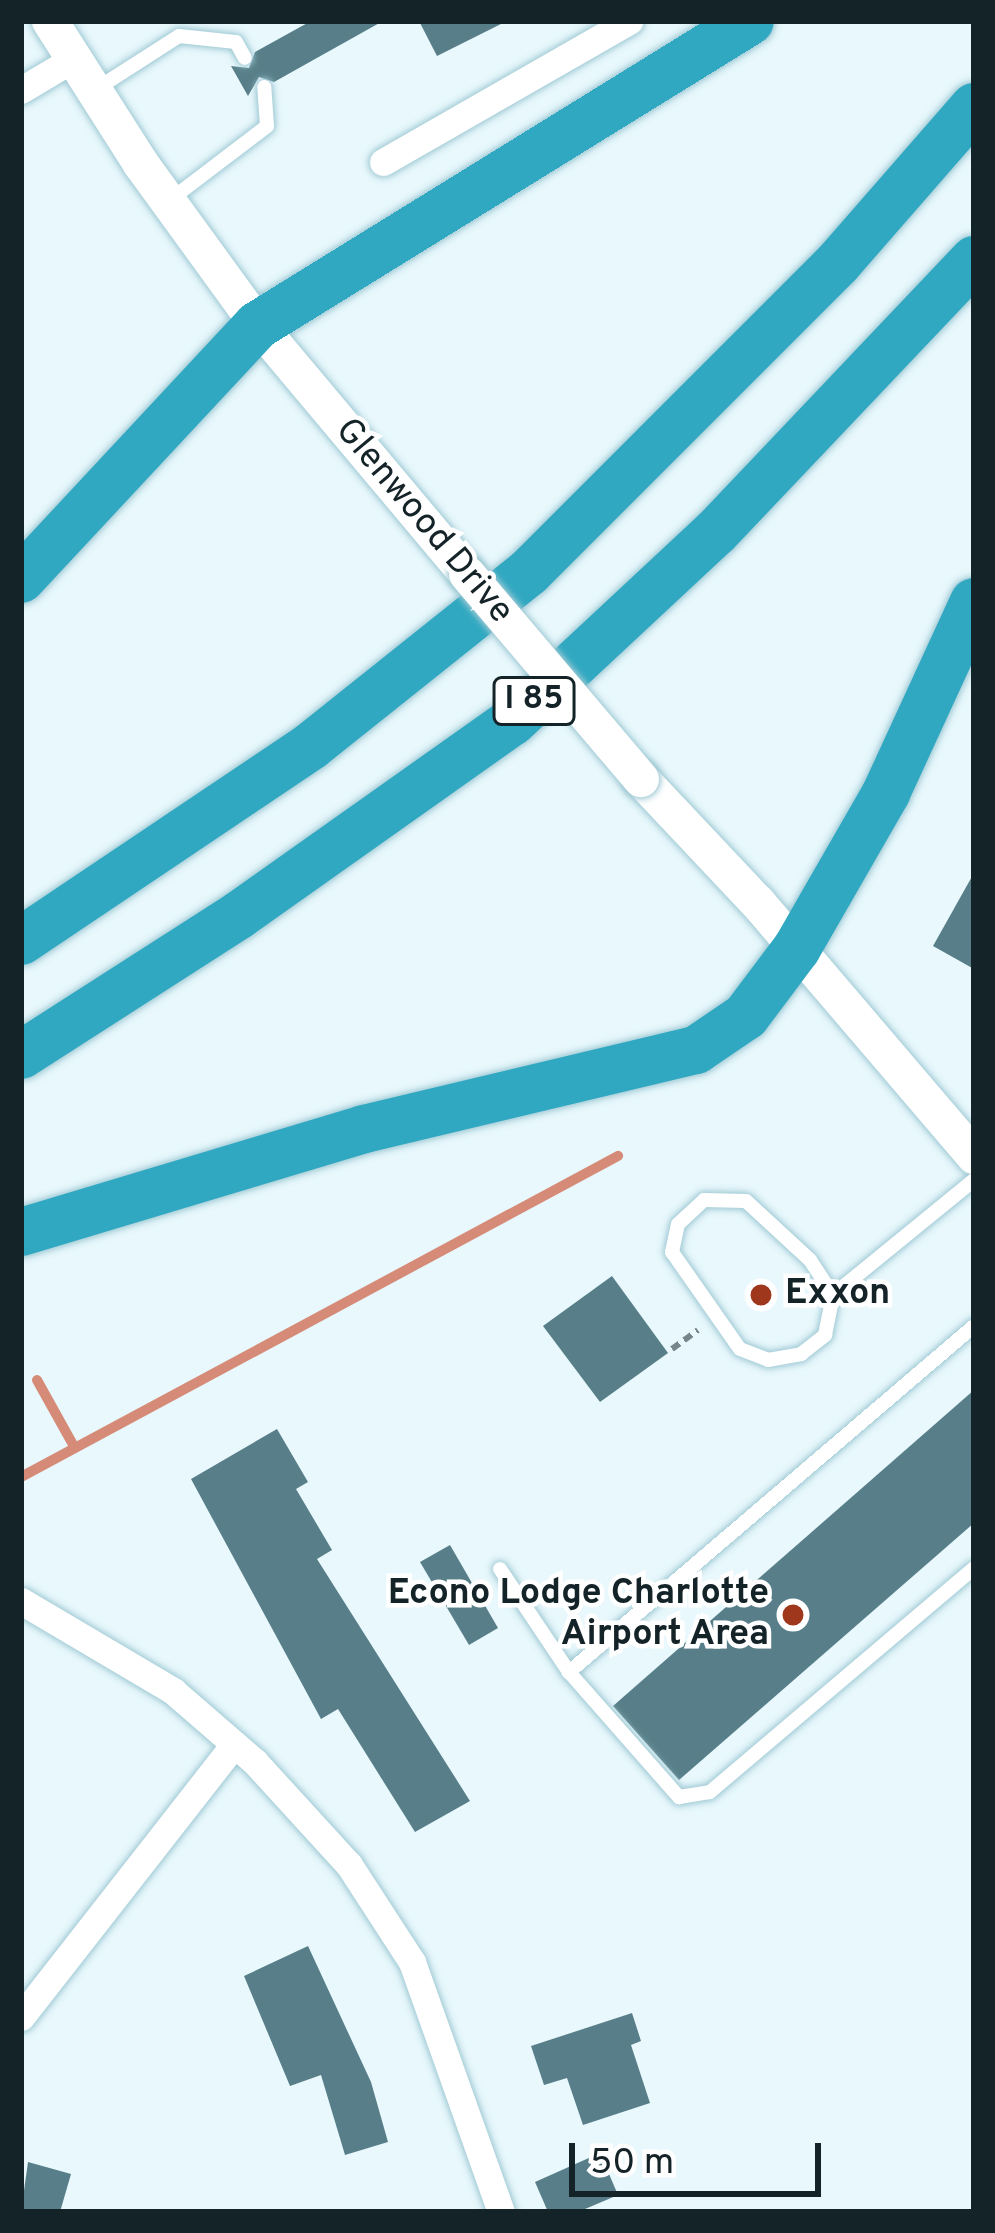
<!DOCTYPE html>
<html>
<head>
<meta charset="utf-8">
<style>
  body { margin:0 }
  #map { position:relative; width:995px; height:2233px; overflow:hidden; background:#e8f8fc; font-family:Overpass,sans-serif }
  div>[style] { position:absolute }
  .stream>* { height:10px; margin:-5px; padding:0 5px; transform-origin:5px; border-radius:5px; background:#d68b78 }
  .building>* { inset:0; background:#587f89 }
  .path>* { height:6px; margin-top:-3px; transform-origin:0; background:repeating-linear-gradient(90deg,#77868b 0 9px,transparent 0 15px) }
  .roads { filter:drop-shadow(0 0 3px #a1cad5) drop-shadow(0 0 3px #a1cad5) }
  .lane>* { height:14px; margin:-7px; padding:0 7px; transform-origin:7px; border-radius:7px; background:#fff }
  .street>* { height:27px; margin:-13.5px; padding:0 13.5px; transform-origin:13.5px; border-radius:13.5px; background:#fff }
  .secondary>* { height:36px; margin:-18px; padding:0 18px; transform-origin:18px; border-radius:18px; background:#fff }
  .highway>* { height:48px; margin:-24px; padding:0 24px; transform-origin:24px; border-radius:24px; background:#30a8c1 }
  .bridges { filter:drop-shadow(0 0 3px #a1cad5) drop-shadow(0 0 3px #a1cad5) }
  .secondary-bridge>* { height:36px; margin:-18px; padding:0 18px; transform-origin:18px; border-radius:18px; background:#fff }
  .dots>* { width:33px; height:33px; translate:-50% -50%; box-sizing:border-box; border:6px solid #fff; border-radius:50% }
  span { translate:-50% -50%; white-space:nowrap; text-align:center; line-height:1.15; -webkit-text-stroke:9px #fff; paint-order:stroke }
  .shield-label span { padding:3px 9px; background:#fff; border:3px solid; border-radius:9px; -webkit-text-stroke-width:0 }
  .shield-label { font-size:33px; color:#142328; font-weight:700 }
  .street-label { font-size:36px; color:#142328 }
  .poi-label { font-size:36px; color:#142328; font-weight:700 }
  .left { translate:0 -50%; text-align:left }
  .right { translate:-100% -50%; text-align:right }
  .frame { position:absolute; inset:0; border:24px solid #142328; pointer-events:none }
  .scale { position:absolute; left:569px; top:2143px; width:252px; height:54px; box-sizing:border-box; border:6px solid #142328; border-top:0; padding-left:15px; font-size:36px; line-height:42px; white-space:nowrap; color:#142328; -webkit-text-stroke:9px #fff; paint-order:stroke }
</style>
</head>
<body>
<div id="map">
  <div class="stream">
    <div style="left:37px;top:1380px;width:72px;rotate:60.9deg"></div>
    <div style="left:21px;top:1477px;width:678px;rotate:-28.27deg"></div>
  </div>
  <div class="building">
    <div style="clip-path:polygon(311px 21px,383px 21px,274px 82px,259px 77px,248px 96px,231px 66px,249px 68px,255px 52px)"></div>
    <div style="clip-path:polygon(419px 21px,507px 21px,437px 56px)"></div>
    <div style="clip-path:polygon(974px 873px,974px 969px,933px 946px)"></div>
    <div style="clip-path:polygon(612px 1276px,668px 1353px,600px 1402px,543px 1326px)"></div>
    <div style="clip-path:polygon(974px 1390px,974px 1523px,679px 1780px,613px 1706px)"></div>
    <div style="clip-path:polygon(277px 1429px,308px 1482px,296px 1489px,332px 1550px,317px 1559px,470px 1801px,415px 1832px,338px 1709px,321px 1719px,191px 1479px)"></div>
    <div style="clip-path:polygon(450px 1545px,498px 1628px,469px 1645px,420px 1562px)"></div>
    <div style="clip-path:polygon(308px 1946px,371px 2082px,388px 2142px,345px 2155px,321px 2075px,290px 2086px,244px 1976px)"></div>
    <div style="clip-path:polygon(632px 2013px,641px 2041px,631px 2045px,650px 2103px,583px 2125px,567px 2078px,544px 2085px,531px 2046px)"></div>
    <div style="clip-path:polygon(600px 2153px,618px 2195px,578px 2212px,548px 2212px,535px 2182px)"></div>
    <div style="clip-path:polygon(28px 2162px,71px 2174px,60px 2212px,21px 2212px)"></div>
  </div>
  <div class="path">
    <div style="left:672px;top:1349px;width:32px;rotate:-36deg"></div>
  </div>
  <div class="roads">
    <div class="lane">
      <div style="left:98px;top:88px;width:96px;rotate:-32.7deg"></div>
      <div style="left:179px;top:36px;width:57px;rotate:6deg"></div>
      <div style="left:236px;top:42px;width:18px;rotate:61deg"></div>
      <div style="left:170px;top:200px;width:122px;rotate:-37.3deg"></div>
      <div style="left:267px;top:126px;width:39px;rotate:-94deg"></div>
      <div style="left:833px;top:1295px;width:42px;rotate:-123.3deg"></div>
      <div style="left:810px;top:1260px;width:87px;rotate:-137.3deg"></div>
      <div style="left:746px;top:1201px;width:42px;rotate:-178.6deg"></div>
      <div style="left:704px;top:1200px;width:35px;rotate:137deg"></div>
      <div style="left:678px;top:1224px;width:29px;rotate:102deg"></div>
      <div style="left:672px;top:1252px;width:118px;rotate:55deg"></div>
      <div style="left:740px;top:1349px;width:30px;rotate:21deg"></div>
      <div style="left:768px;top:1360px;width:34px;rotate:-10deg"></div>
      <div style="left:801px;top:1354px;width:31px;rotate:-38deg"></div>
      <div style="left:825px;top:1335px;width:41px;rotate:-78.7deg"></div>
      <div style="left:833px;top:1295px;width:182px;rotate:-39.2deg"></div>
      <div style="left:974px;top:1326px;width:533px;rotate:139.49deg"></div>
      <div style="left:569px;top:1672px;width:167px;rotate:48.7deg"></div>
      <div style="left:679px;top:1797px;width:31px;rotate:-9deg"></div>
      <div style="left:710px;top:1792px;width:346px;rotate:-40.3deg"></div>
      <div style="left:500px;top:1569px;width:124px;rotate:56.2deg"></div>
    </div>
    <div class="street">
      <div style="left:21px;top:90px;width:61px;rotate:-30.8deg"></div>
      <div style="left:383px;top:162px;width:284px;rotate:-29.8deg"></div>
      <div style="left:21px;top:1601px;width:177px;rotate:30.6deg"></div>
      <div style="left:173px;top:1691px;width:108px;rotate:40.9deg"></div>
      <div style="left:255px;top:1762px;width:139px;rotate:47.6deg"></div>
      <div style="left:349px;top:1865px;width:116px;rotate:57deg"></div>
      <div style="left:412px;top:1962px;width:265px;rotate:70.4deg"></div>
      <div style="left:21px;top:2017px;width:346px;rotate:-52deg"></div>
    </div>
    <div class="secondary">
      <div style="left:50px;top:21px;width:169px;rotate:57.5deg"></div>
      <div style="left:141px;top:164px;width:199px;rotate:54deg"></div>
      <div style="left:258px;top:325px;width:325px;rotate:50deg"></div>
      <div style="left:641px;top:779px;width:170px;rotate:46.7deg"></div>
      <div style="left:758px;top:903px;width:333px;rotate:49.5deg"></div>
    </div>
    <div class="highway">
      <div style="left:21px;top:579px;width:347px;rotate:-47deg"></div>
      <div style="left:258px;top:325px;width:578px;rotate:-31.71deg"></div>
      <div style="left:21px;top:941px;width:349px;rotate:-33.9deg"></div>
      <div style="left:311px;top:746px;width:279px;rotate:-38.6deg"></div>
      <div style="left:529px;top:572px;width:437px;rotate:-45deg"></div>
      <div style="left:838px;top:263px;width:207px;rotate:-48.9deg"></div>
      <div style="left:21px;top:1055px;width:259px;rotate:-32.7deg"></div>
      <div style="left:239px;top:915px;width:334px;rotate:-35.3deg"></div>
      <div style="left:512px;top:722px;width:279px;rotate:-43deg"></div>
      <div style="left:716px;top:532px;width:375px;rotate:-46.5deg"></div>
      <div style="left:21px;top:1232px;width:358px;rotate:-16.7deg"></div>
      <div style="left:364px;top:1129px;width:341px;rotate:-13.4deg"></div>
      <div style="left:696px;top:1050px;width:60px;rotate:-34.2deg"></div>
      <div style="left:746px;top:1016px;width:85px;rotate:-53.1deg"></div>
      <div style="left:797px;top:948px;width:179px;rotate:-60.1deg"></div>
      <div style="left:886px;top:793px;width:210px;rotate:-65.3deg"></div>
    </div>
  </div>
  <div class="bridges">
    <div class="secondary-bridge">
      <div style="left:467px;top:574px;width:269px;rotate:49.7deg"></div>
    </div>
  </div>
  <div class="dots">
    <div style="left:761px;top:1295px;background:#9f371d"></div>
    <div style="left:793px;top:1615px;background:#9f371d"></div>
  </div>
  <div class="shield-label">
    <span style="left:534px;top:701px">I 85</span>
  </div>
  <div class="street-label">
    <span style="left:423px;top:522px;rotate:50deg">Glenwood Drive</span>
  </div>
  <div class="poi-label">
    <span class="left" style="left:785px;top:1295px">Exxon</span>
    <span class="right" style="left:769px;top:1615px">Econo Lodge Charlotte<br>Airport Area</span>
  </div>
  <div class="frame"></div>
  <div class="scale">50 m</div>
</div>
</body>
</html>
